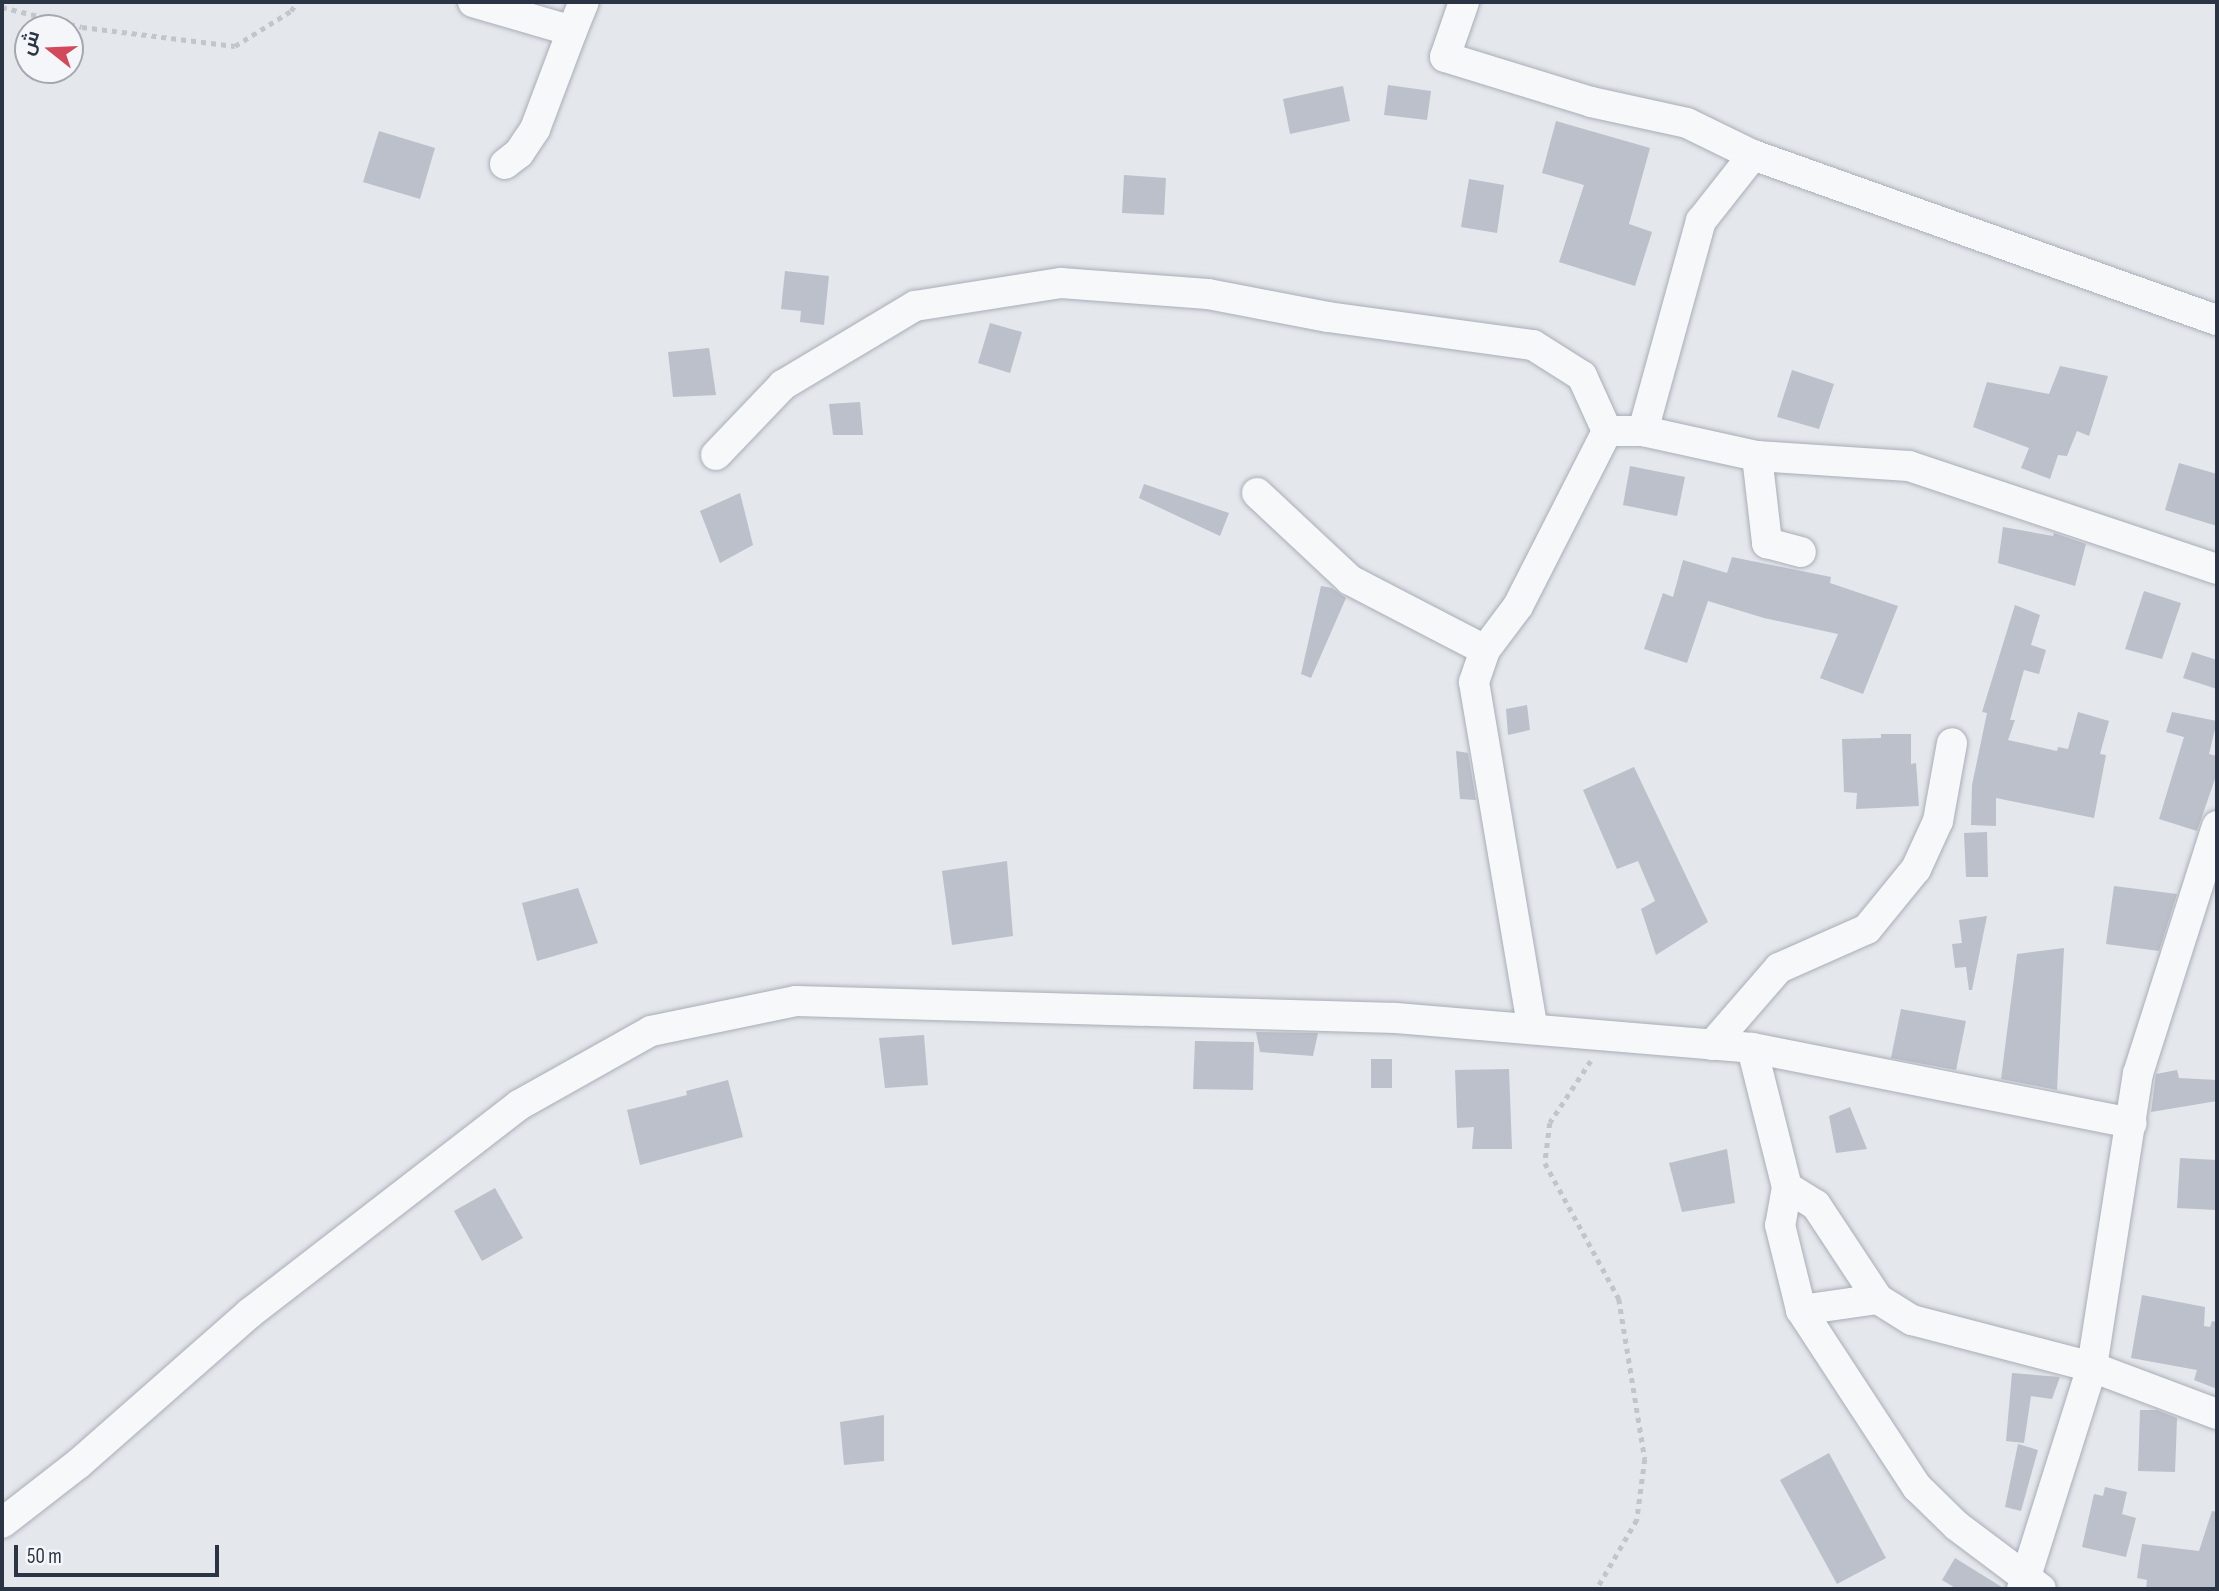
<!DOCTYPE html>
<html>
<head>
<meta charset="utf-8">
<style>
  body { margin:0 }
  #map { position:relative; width:2219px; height:1591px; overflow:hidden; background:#e4e7ec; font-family:"Sofia Sans Condensed",Cairo,sans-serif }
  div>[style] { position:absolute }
  .building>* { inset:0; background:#bbc0ca }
  .path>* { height:4.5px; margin-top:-2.25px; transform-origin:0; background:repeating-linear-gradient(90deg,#c2c5cb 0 5px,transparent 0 10px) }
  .roads { filter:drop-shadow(0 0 2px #a9aeb7) drop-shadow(0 0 2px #a9aeb7) }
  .minor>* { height:30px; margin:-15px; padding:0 15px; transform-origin:15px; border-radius:15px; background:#f7f8fa }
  span { translate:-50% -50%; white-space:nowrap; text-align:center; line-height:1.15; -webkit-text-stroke:5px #f4f6f9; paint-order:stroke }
  .frame { position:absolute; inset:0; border:4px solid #2b3445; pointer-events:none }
  .north { position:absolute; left:14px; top:14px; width:70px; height:70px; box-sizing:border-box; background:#f4f6f9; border:2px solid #a4a8b1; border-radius:50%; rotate:288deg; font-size:19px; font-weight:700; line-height:28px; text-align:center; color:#2b3445 }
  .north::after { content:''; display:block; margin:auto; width:24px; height:32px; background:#d1495b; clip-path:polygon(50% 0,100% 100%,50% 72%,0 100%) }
  .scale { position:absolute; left:14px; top:1545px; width:205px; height:32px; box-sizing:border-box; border:4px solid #2b3445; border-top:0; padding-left:9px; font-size:21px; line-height:24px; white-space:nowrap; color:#2b3445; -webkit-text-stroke:5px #f4f6f9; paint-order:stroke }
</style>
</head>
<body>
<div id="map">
  <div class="building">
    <div style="clip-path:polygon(1388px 85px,1431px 91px,1427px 120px,1384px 115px)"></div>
    <div style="clip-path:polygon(1343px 86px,1350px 121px,1290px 134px,1283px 99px)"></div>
    <div style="clip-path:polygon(1556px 121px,1650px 148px,1629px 224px,1652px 232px,1635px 286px,1559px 262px,1584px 185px,1542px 173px)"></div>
    <div style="clip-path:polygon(379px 131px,435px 148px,420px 199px,363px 182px)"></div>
    <div style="clip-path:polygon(1124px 175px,1166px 178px,1164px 215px,1122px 213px)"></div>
    <div style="clip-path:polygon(1469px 179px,1504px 185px,1497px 233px,1461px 227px)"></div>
    <div style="clip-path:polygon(785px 271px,829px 276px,824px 325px,800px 322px,801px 311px,781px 309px)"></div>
    <div style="clip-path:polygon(990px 323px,1022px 332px,1010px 373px,978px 363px)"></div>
    <div style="clip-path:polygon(709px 348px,716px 395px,673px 397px,668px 352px)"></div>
    <div style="clip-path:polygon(2060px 366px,2108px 376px,2089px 436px,2077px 431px,2067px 456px,2058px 455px,2050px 479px,2021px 468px,2029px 448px,1973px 427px,1987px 382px,2049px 394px)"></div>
    <div style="clip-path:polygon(1792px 370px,1834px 384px,1819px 429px,1777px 417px)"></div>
    <div style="clip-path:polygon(860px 402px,863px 435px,833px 435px,829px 404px)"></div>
    <div style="clip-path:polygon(2179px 463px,2217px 474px,2217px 526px,2165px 510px)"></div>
    <div style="clip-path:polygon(1630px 466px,1685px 477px,1677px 516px,1623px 505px)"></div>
    <div style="clip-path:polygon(1144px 484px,1229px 513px,1220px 536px,1139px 498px)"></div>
    <div style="clip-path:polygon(740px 493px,753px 545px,720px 563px,700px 511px)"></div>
    <div style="clip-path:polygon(2003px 527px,2053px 536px,2054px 533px,2086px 544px,2075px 586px,1998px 563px)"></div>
    <div style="clip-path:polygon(1732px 557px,1831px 577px,1830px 583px,1898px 606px,1863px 694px,1820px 678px,1838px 634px,1764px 618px,1708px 601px,1687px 663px,1644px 649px,1663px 593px,1673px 597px,1683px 560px,1727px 573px)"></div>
    <div style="clip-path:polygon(1321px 586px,1332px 588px,1346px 598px,1311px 678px,1301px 674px)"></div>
    <div style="clip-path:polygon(2144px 591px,2181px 603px,2162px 659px,2125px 649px)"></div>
    <div style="clip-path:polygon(2015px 605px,2040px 615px,2031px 645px,2046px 650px,2039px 674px,2024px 670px,2010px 720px,2015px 720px,2008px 740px,2057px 751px,2058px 747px,2068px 749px,2078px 712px,2109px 721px,2100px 754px,2106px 755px,2094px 818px,1996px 798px,1996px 826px,1971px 825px,1972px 785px,1987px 713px,1982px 712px)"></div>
    <div style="clip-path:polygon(2192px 652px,2217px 660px,2217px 689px,2183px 678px)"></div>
    <div style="clip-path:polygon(1527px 705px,1530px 730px,1508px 735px,1506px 709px)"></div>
    <div style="clip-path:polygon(2172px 712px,2217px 721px,2209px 754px,2217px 756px,2217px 773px,2197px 831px,2159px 819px,2184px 737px,2166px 732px)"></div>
    <div style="clip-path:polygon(1881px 734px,1911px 734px,1911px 764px,1916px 763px,1919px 806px,1856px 809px,1857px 793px,1844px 792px,1842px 739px,1881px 738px)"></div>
    <div style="clip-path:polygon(1456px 751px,1468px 753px,1476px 800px,1460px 799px)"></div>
    <div style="clip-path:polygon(1634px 767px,1708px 922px,1656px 955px,1641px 909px,1655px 901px,1638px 861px,1617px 869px,1583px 790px)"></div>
    <div style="clip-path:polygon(1987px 832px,1988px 877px,1966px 877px,1964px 833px)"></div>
    <div style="clip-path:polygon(1007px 861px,1013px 936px,952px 945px,942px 871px)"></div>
    <div style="clip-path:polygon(2114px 886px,2177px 894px,2159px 951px,2106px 944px)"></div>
    <div style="clip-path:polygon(578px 888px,598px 943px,537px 961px,522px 903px)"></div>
    <div style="clip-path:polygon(1987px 916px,1972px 990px,1969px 990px,1966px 967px,1955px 968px,1952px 944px,1962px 943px,1959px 920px)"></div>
    <div style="clip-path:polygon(2064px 948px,2057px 1090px,2001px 1079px,2017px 954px)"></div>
    <div style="clip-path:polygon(1901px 1009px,1966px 1021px,1956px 1070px,1891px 1058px)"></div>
    <div style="clip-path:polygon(1256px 1032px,1318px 1033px,1313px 1056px,1260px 1052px)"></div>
    <div style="clip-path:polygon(924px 1035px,928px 1085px,885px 1088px,879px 1038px)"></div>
    <div style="clip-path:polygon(1195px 1041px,1254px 1042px,1253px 1090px,1193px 1089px)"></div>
    <div style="clip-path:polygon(1371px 1059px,1392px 1059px,1392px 1088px,1371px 1088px)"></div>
    <div style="clip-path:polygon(1509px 1069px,1512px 1149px,1472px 1149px,1474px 1127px,1457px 1128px,1455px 1070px)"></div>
    <div style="clip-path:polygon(2177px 1070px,2179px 1078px,2217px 1080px,2217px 1101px,2151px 1112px,2156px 1074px)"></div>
    <div style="clip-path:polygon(728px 1080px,743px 1137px,640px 1165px,627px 1110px,687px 1095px,686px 1091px)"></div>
    <div style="clip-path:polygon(1850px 1107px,1867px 1149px,1836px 1153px,1829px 1116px)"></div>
    <div style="clip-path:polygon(1727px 1149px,1735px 1203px,1682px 1212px,1669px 1163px)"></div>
    <div style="clip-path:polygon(2180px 1158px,2217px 1160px,2216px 1210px,2177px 1208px)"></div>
    <div style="clip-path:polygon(495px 1188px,523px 1238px,482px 1261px,454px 1211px)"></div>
    <div style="clip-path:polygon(2142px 1295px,2205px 1307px,2204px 1326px,2210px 1327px,2212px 1321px,2217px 1322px,2217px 1389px,2194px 1380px,2197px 1370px,2131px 1358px)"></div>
    <div style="clip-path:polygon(2012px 1373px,2060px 1377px,2052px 1399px,2031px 1396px,2024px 1443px,2006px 1441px)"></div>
    <div style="clip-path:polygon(2140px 1410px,2157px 1410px,2177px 1418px,2175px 1472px,2138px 1471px)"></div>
    <div style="clip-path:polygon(884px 1415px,884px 1461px,844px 1465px,840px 1422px)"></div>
    <div style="clip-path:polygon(2018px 1444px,2038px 1450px,2021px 1511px,2005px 1507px)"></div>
    <div style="clip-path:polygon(1829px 1453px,1886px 1558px,1837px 1584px,1780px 1480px)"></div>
    <div style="clip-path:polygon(2105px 1487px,2127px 1492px,2122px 1514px,2136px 1518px,2126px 1557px,2082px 1547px,2094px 1494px,2103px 1496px)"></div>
    <div style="clip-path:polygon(2212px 1511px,2217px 1512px,2217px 1589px,2146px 1589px,2147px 1580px,2137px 1578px,2142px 1544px,2199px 1551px)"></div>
    <div style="clip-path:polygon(1955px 1558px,2005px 1589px,1957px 1589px,1942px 1580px)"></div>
  </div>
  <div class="path">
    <div style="left:2px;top:7px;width:82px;rotate:14deg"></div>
    <div style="left:82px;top:27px;width:154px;rotate:7.1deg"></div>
    <div style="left:235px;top:46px;width:66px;rotate:-32deg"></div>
    <div style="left:291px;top:11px;width:11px;rotate:-56deg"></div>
    <div style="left:1591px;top:1061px;width:74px;rotate:123.5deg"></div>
    <div style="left:1550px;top:1123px;width:40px;rotate:97.1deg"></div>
    <div style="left:1545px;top:1163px;width:155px;rotate:61.4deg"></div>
    <div style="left:1619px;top:1299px;width:162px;rotate:80.8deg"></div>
    <div style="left:1645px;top:1459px;width:62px;rotate:97.5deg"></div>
    <div style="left:1637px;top:1520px;width:80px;rotate:120.1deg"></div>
  </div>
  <div class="roads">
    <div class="minor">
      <div style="left:473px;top:2px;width:103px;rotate:16.3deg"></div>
      <div style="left:572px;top:31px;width:31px;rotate:-68deg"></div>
      <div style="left:1464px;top:2px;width:58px;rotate:109.1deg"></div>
      <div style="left:1445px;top:57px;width:153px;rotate:17.1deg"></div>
      <div style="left:1591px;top:102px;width:98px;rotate:12.3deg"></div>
      <div style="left:1687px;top:123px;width:73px;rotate:25.9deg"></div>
      <div style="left:1753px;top:155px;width:492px;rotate:19.6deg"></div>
      <div style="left:505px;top:164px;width:18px;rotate:-38deg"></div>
      <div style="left:519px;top:153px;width:29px;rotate:-56deg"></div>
      <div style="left:535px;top:129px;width:105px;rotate:-69.3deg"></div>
      <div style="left:1643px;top:431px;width:218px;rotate:-74.6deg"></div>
      <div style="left:1701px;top:221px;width:84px;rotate:-51.8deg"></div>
      <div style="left:716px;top:455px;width:97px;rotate:-46.3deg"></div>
      <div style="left:783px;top:385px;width:154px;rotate:-30.9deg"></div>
      <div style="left:915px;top:306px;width:148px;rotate:-9deg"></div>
      <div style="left:1061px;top:283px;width:147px;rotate:4.3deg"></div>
      <div style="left:1208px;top:294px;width:122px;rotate:10.9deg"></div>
      <div style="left:1328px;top:317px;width:207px;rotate:7.8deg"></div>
      <div style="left:1533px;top:345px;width:58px;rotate:32.3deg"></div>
      <div style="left:1582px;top:376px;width:60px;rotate:65.6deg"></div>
      <div style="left:1607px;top:431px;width:36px"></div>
      <div style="left:1643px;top:431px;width:117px;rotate:12.4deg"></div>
      <div style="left:1757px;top:456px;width:152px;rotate:3.8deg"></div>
      <div style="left:1909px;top:466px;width:325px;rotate:18.5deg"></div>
      <div style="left:1757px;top:456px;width:88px;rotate:83.4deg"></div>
      <div style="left:1767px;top:543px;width:35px;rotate:15deg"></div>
      <div style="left:1257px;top:493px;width:127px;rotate:43.1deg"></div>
      <div style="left:1350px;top:580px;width:152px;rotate:27.4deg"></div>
      <div style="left:1485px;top:650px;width:55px;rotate:-53.1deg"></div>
      <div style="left:1518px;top:606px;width:196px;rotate:-63deg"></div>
      <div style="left:1485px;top:650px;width:34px;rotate:109deg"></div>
      <div style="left:1474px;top:682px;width:352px;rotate:80.4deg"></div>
      <div style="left:2217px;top:826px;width:259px;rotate:107.7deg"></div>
      <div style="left:2138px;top:1073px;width:298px;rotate:98.9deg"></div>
      <div style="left:2092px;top:1367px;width:134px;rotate:20.6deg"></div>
      <div style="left:1712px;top:1045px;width:102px;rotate:-49deg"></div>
      <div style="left:1779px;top:968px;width:96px;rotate:-23.9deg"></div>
      <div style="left:1867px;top:929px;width:77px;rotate:-50.8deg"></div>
      <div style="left:1916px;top:869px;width:53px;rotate:-65.4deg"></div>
      <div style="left:1938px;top:821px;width:79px;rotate:-79.8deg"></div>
      <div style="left:1752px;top:1048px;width:143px;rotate:75.9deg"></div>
      <div style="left:1787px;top:1187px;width:39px;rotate:100deg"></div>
      <div style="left:1780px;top:1225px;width:88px;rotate:76.1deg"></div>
      <div style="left:1801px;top:1310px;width:212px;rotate:56.8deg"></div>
      <div style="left:1917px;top:1487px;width:56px;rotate:44.3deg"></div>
      <div style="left:1957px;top:1526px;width:105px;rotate:36.9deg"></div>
      <div style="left:1787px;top:1187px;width:34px;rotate:32deg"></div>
      <div style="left:1816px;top:1205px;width:113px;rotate:56.6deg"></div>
      <div style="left:1878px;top:1299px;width:78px;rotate:171.9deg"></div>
      <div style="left:1878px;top:1299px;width:40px;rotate:32deg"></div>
      <div style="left:1912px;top:1320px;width:186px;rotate:14.6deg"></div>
      <div style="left:2092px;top:1367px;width:233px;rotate:107.5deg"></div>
      <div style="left:2px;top:1523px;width:96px;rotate:-37.8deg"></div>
      <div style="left:78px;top:1464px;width:229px;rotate:-41.3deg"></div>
      <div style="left:250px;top:1313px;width:340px;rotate:-37.7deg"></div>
      <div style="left:519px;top:1105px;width:151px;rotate:-29.3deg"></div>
      <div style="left:651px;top:1031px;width:148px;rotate:-11.7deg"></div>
      <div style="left:796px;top:1001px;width:600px;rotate:1.62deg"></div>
      <div style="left:1396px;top:1018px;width:357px;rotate:4.8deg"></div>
      <div style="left:1752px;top:1048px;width:387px;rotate:11.2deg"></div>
    </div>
  </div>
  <div class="frame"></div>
  <div class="north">ش</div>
  <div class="scale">50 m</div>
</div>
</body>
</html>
